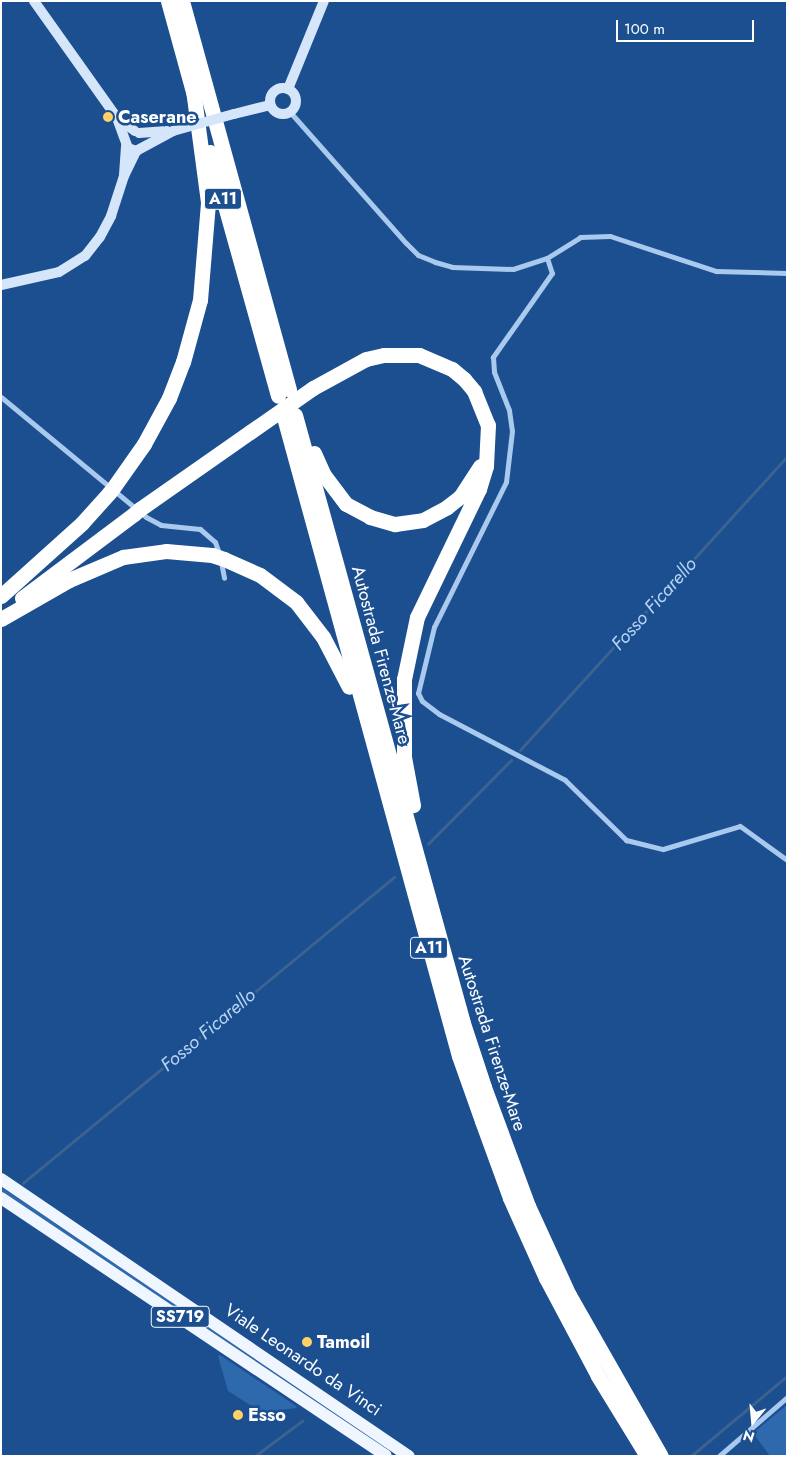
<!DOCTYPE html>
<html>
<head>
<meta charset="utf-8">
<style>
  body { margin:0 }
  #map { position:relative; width:788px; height:1457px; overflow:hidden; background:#1b4f8f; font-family:Jost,sans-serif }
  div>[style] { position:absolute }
  .green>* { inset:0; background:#2e69ad }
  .stream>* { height:2.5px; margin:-1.25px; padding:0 1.25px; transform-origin:1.25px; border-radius:1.25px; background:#3c6290 }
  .street>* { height:5px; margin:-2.5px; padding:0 2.5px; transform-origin:2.5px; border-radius:2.5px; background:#a9c9ee }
  .secondary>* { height:10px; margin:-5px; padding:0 5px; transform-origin:5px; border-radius:5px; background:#d6e6fa }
  .secondary>.ring { margin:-5px; padding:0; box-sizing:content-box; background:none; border:10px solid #d6e6fa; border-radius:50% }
  .primary>* { height:12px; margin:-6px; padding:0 6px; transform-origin:6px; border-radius:6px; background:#f0f6ff }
  .highway>* { height:15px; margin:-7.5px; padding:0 7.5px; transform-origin:7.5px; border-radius:7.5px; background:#fff }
  .secondary-bridge>* { height:10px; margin:-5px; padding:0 5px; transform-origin:5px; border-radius:5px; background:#d6e6fa }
  .highway-bridge>* { height:15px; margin:-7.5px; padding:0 7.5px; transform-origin:7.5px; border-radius:7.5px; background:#fff }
  .dots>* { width:14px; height:14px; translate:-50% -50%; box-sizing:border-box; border:2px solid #1b4f8f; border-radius:50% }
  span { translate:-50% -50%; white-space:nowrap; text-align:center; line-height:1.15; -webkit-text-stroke:5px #1b4f8f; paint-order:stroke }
  .shield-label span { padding:1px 4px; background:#1b4f8f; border:1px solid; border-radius:4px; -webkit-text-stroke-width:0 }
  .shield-label { font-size:16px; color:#fff; font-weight:700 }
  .poi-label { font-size:18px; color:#fff; font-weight:700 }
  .left { translate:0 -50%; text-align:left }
  .street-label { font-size:18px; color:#fff }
  .water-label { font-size:19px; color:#b5d3f5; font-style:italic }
  .frame { position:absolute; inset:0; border:2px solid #fff; pointer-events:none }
  .north { position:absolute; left:728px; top:1397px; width:50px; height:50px; -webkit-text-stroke:4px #1b4f8f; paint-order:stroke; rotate:197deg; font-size:14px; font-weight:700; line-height:20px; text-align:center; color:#fff }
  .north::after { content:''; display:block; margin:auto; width:18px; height:22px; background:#fff; clip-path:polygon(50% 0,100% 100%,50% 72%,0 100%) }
  .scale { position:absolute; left:616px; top:20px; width:138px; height:22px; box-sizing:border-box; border:2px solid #fff; border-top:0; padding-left:6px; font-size:15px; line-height:18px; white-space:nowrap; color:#fff; -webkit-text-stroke:4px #1b4f8f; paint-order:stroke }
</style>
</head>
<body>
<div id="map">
  <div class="green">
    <div style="clip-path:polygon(1px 1187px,354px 1423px,353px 1426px,1px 1191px)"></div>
    <div style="clip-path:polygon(220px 1355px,296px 1406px,297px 1408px,261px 1412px,228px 1391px,218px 1356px)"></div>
    <div style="clip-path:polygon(787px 1405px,787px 1456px,770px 1456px,753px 1433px)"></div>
  </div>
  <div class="stream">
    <div style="left:520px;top:750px;width:396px;rotate:-47.7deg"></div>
    <div style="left:428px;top:844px;width:118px;rotate:-45.3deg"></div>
    <div style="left:23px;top:1183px;width:481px;rotate:-39.5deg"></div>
    <div style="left:255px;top:1456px;width:59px;rotate:-36.7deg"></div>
    <div style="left:691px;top:1456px;width:125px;rotate:-39.8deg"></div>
  </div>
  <div class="street">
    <div style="left:290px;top:112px;width:175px;rotate:48.5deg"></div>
    <div style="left:406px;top:243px;width:17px;rotate:45deg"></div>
    <div style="left:418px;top:255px;width:18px;rotate:22deg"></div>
    <div style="left:435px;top:262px;width:18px;rotate:16deg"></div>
    <div style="left:452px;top:267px;width:61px;rotate:1.9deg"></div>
    <div style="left:513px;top:269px;width:36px;rotate:-18deg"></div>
    <div style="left:547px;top:258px;width:39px;rotate:-32deg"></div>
    <div style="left:580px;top:237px;width:30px;rotate:-2deg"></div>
    <div style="left:610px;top:236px;width:112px;rotate:18.3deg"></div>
    <div style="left:716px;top:271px;width:71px;rotate:1.6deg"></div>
    <div style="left:547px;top:258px;width:16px;rotate:72deg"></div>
    <div style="left:552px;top:273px;width:103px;rotate:125.1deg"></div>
    <div style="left:493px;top:357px;width:15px;rotate:86deg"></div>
    <div style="left:494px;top:372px;width:41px;rotate:68.5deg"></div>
    <div style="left:509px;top:410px;width:21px;rotate:82deg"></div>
    <div style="left:512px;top:431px;width:51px;rotate:96.7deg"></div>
    <div style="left:506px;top:482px;width:162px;rotate:116.4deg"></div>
    <div style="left:434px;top:627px;width:68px;rotate:103.6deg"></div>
    <div style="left:418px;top:693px;width:9px;rotate:63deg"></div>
    <div style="left:422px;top:701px;width:21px;rotate:37deg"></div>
    <div style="left:439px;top:714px;width:142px;rotate:27.6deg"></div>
    <div style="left:565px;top:780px;width:86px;rotate:44.5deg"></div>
    <div style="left:626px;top:840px;width:38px;rotate:14deg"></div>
    <div style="left:663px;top:849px;width:80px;rotate:-16.6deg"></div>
    <div style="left:740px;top:826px;width:58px;rotate:35.9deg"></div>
    <div style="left:1px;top:397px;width:188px;rotate:39.6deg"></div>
    <div style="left:146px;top:517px;width:17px;rotate:28deg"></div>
    <div style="left:161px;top:525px;width:39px;rotate:6deg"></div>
    <div style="left:200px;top:529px;width:20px;rotate:41deg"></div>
    <div style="left:215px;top:542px;width:12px;rotate:70deg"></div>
    <div style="left:221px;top:562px;width:16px;rotate:79deg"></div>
    <div style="left:719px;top:1456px;width:90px;rotate:-40.9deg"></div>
  </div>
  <div class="secondary">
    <div style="left:34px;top:1px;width:143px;rotate:54.6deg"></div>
    <div style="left:117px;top:118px;width:32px;rotate:70deg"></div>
    <div style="left:128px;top:148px;width:9px;rotate:21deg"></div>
    <div style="left:136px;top:151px;width:42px;rotate:-28.4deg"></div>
    <div class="ring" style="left:270px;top:88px;width:16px;height:16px"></div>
    <div style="left:288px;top:89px;width:95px;rotate:-67.8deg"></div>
    <div style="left:234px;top:114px;width:37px;rotate:-14deg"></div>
    <div style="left:117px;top:118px;width:22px;rotate:36deg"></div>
    <div style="left:139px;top:133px;width:28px;rotate:-4deg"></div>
    <div style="left:124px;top:175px;width:29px;rotate:-86deg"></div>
    <div style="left:1px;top:285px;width:59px;rotate:-12.6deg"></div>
    <div style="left:59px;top:272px;width:31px;rotate:-32deg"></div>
    <div style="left:85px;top:256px;width:24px;rotate:-52deg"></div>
    <div style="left:100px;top:237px;width:24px;rotate:-62deg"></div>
    <div style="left:111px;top:216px;width:42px;rotate:-72deg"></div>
    <div style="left:124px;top:176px;width:28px;rotate:-64deg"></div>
  </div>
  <div class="primary">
    <div style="left:1px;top:1179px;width:493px;rotate:34.2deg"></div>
    <div style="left:1px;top:1198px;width:463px;rotate:33.8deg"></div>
  </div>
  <div class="highway">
    <div style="left:168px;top:1px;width:102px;rotate:74.6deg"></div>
    <div style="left:182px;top:1px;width:403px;rotate:74.6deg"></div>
    <div style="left:210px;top:152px;width:253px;rotate:74.4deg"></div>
    <div style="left:313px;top:388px;width:60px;rotate:-28.7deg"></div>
    <div style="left:366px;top:359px;width:18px;rotate:-13deg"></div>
    <div style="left:384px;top:355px;width:35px"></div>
    <div style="left:419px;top:355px;width:36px;rotate:23deg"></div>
    <div style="left:452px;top:369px;width:16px;rotate:40deg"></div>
    <div style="left:464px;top:379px;width:16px;rotate:50deg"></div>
    <div style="left:474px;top:391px;width:37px;rotate:68deg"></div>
    <div style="left:488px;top:425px;width:41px;rotate:92.8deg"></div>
    <div style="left:486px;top:466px;width:24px;rotate:107deg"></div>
    <div style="left:479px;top:489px;width:142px;rotate:115.8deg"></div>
    <div style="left:417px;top:617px;width:63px;rotate:101.8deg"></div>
    <div style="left:404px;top:679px;width:78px;rotate:90deg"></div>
    <div style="left:404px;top:757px;width:49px;rotate:79.4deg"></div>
    <div style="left:295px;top:415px;width:631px;rotate:74.55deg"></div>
    <div style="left:463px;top:1023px;width:67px;rotate:71.8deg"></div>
    <div style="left:484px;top:1087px;width:127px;rotate:69.7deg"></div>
    <div style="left:528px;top:1206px;width:98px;rotate:65.3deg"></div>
    <div style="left:569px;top:1295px;width:185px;rotate:60.3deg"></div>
    <div style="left:285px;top:421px;width:658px;rotate:74.68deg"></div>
    <div style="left:459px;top:1056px;width:69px;rotate:70.5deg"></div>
    <div style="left:482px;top:1121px;width:82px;rotate:70deg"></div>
    <div style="left:510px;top:1198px;width:88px;rotate:65.8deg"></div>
    <div style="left:546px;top:1278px;width:111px;rotate:62deg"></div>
    <div style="left:598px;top:1376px;width:94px;rotate:58.5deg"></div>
    <div style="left:314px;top:453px;width:24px;rotate:66deg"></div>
    <div style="left:324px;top:475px;width:36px;rotate:53deg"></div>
    <div style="left:346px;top:504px;width:27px;rotate:28deg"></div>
    <div style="left:370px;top:517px;width:26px;rotate:16deg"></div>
    <div style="left:395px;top:524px;width:28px;rotate:-8deg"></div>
    <div style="left:423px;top:520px;width:27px;rotate:-28deg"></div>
    <div style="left:447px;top:507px;width:16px;rotate:-38deg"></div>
    <div style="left:460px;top:497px;width:37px;rotate:-57deg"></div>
    <div style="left:113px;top:488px;width:54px;rotate:-54.8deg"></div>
    <div style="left:144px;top:444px;width:52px;rotate:-61.5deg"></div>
    <div style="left:169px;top:398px;width:39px;rotate:-69deg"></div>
    <div style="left:183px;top:362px;width:64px;rotate:-74.7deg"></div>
    <div style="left:200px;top:300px;width:98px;rotate:-85.3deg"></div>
    <div style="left:208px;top:202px;width:113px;rotate:-97.6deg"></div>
    <div style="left:140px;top:509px;width:134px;rotate:-35deg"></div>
    <div style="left:224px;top:559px;width:39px;rotate:24deg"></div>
    <div style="left:260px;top:575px;width:45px;rotate:36.9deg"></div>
    <div style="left:296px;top:602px;width:44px;rotate:52.4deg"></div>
    <div style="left:323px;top:637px;width:56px;rotate:62.5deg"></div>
    <div style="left:1px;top:596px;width:109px;rotate:-42deg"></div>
    <div style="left:82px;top:523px;width:40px;rotate:-48deg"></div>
    <div style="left:22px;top:598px;width:140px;rotate:-36.9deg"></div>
    <div style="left:1px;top:619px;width:78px;rotate:-29.8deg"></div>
    <div style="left:69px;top:580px;width:59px;rotate:-23.1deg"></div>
    <div style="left:123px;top:557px;width:43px;rotate:-7.9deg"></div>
    <div style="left:166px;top:551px;width:46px;rotate:5deg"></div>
  </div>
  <div class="secondary-bridge">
    <div style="left:173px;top:131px;width:63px;rotate:-15.6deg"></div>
  </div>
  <div class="highway-bridge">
    <div style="left:250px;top:432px;width:77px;rotate:-34.9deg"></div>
    <div style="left:109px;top:493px;width:6px;rotate:-51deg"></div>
    <div style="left:134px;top:514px;width:8px;rotate:-40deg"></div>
    <div style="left:212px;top:555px;width:13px;rotate:18deg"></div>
  </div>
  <div class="dots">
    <div style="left:108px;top:117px;background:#ffd166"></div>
    <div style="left:307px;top:1342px;background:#ffd166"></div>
    <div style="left:238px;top:1415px;background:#ffd166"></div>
  </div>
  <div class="shield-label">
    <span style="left:223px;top:199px">A11</span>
    <span style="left:429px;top:948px">A11</span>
    <span style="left:180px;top:1317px">SS719</span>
  </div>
  <div class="poi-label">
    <span class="left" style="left:118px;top:117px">Caserane</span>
    <span class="left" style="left:317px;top:1342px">Tamoil</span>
    <span class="left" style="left:248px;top:1415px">Esso</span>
  </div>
  <div class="street-label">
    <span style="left:381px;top:655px;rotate:75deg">Autostrada Firenze-Mare</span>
    <span style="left:492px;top:1043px;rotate:72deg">Autostrada Firenze-Mare</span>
    <span style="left:303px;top:1360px;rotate:34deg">Viale Leonardo da Vinci</span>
  </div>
  <div class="water-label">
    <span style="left:654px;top:604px;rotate:-48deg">Fosso Ficarello</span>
    <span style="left:208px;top:1030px;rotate:-40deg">Fosso Ficarello</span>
  </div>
  <div class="frame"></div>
  <div class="north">N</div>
  <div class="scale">100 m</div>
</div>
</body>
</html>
